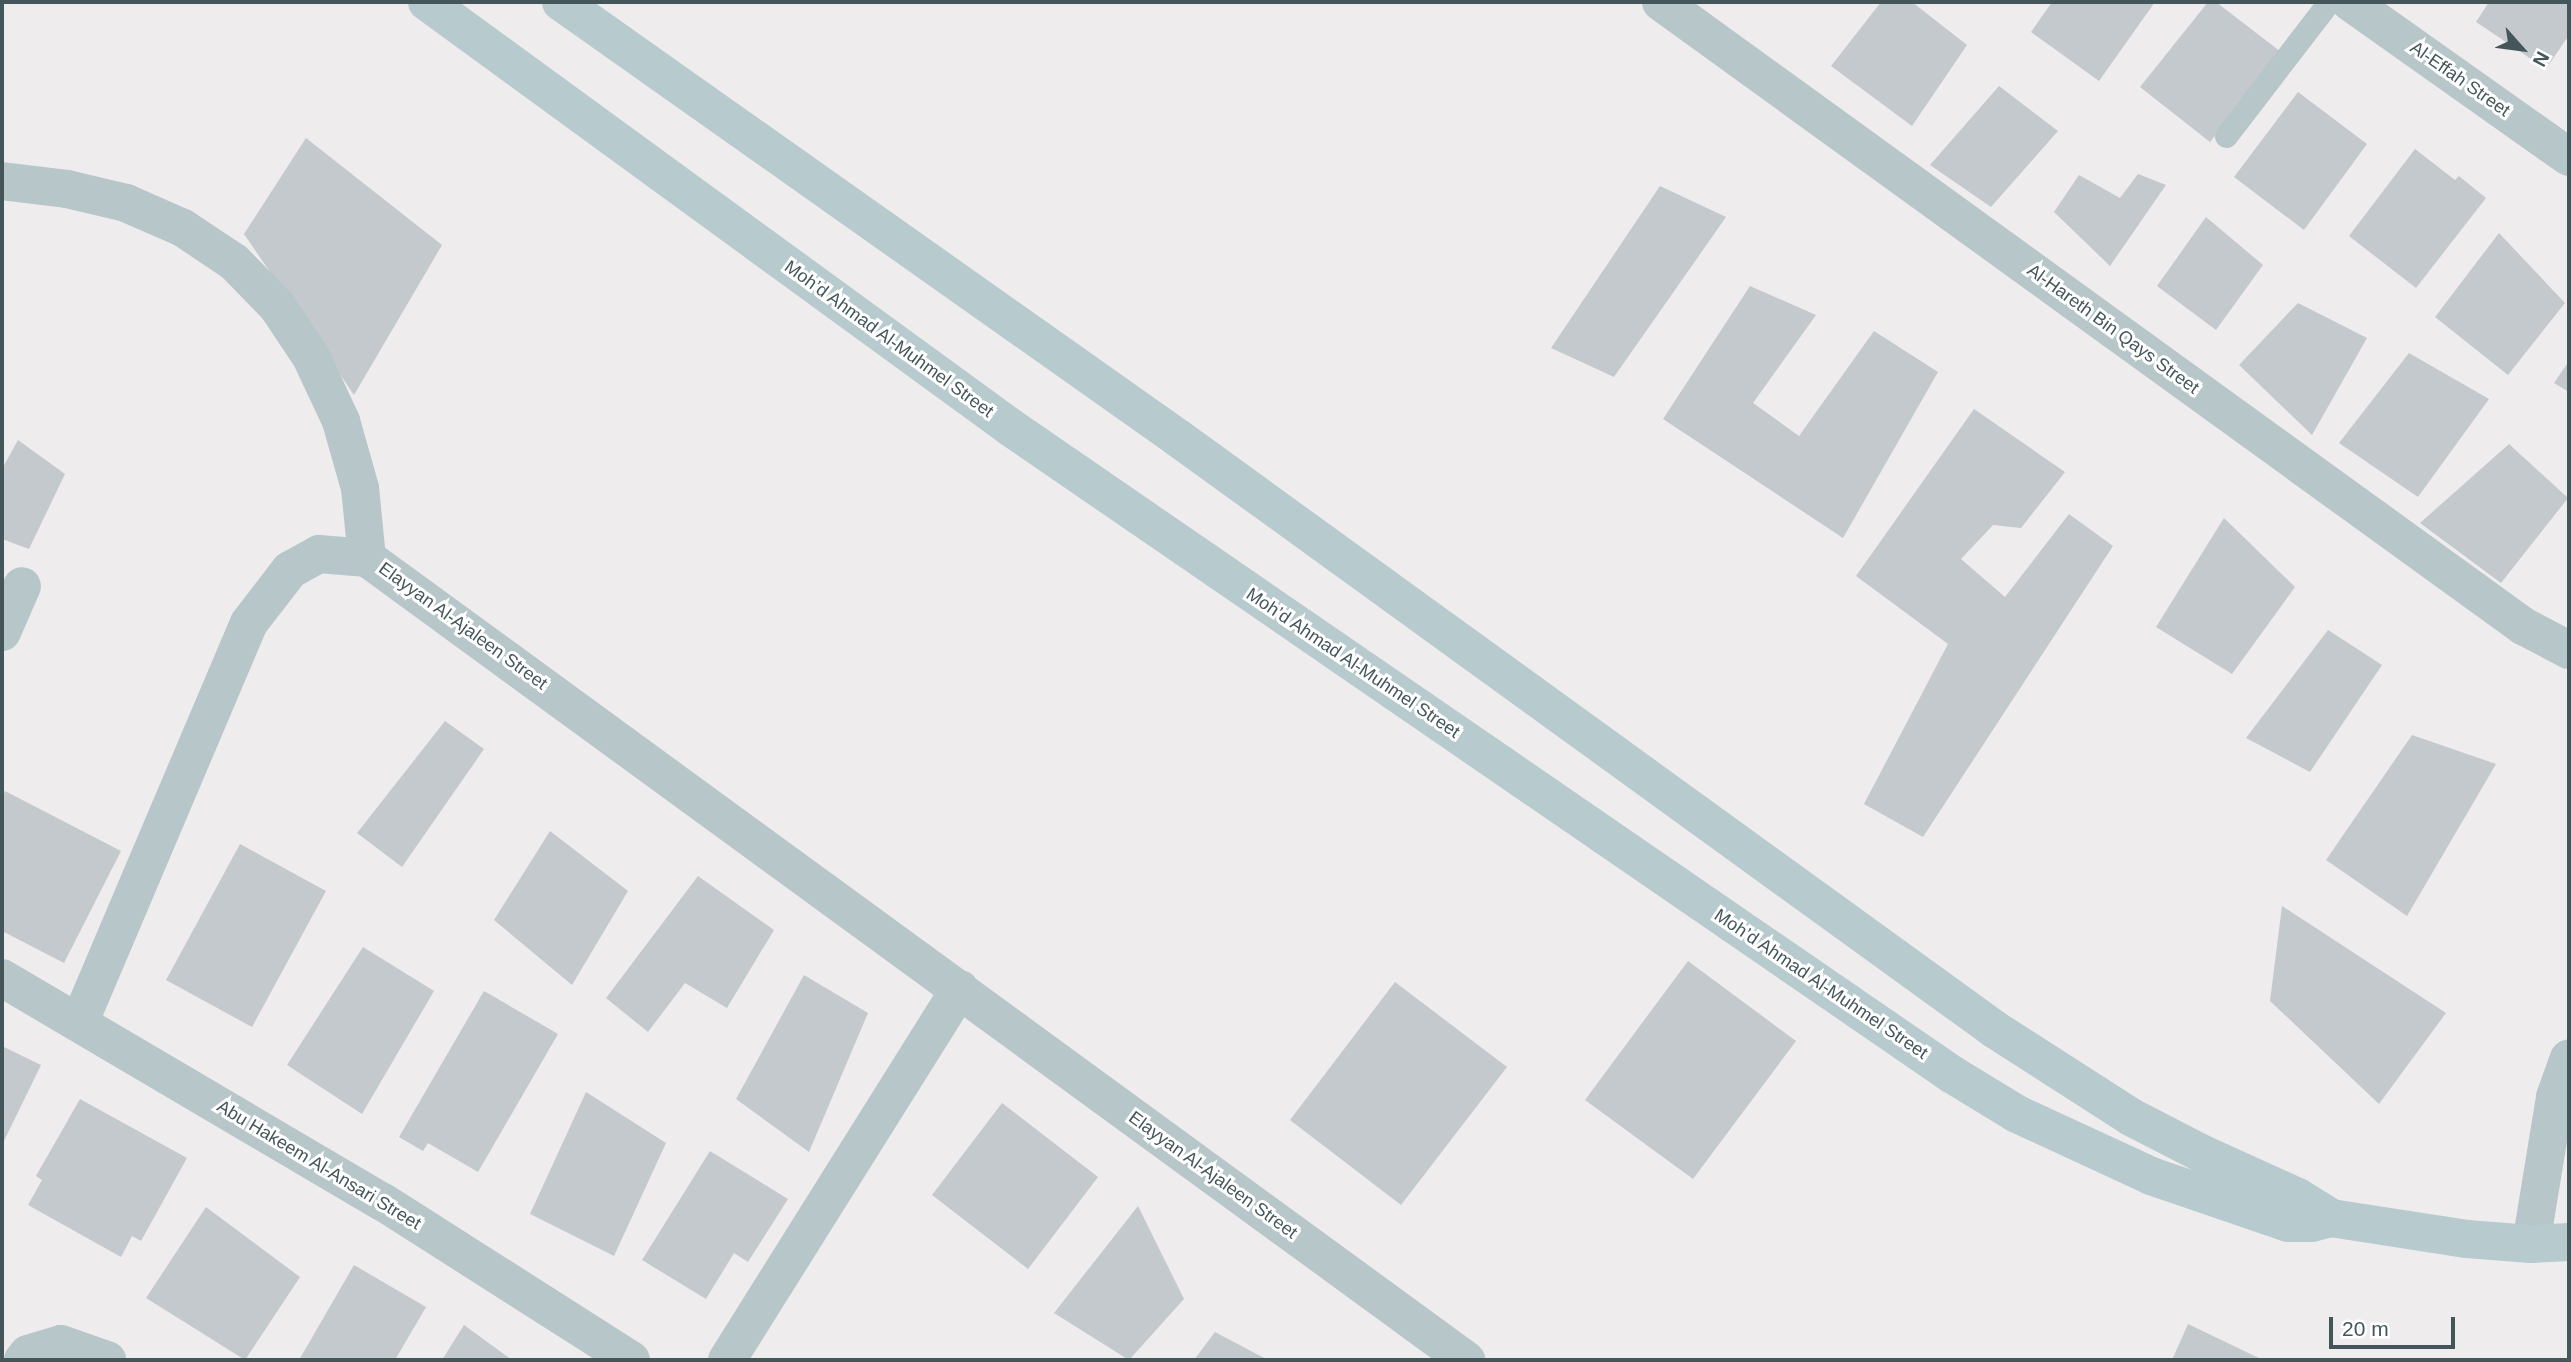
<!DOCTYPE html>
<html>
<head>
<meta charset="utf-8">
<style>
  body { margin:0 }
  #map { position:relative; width:2571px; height:1362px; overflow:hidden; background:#efeced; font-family:Helvetica,sans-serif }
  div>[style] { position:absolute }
  .building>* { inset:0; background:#c3c9cc }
  .service>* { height:23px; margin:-11.5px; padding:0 11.5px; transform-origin:11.5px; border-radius:11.5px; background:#b7c6c9 }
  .minor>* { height:38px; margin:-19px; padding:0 19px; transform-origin:19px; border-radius:19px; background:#b7c6c9 }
  .secondary>* { height:38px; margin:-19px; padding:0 19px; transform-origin:19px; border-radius:19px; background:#b7cace }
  span { translate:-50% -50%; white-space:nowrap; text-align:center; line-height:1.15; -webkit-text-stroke:6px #fff; paint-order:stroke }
  .street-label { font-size:18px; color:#445659 }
  .frame { position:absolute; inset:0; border:4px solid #445659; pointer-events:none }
  .north { position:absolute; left:2487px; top:14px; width:70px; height:70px; -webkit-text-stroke:5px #fff; paint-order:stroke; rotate:118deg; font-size:19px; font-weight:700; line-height:28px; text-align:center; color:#445659 }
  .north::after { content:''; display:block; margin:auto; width:24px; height:32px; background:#445659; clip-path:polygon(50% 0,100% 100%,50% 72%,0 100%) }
  .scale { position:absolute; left:2329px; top:1317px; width:126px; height:32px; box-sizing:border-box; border:4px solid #445659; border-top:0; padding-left:9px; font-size:21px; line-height:24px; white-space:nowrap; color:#445659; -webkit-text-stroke:5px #fff; paint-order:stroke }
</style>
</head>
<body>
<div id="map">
  <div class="building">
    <div style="clip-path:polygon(1881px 2px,1912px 2px,1967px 45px,1912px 126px,1831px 66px)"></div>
    <div style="clip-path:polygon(2052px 2px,2155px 2px,2099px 81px,2031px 32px)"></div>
    <div style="clip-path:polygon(2208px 2px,2216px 2px,2281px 52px,2210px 142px,2140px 87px)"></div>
    <div style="clip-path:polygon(2489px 2px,2569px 2px,2569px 35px,2546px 69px,2476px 22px)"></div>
    <div style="clip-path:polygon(1999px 86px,2058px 131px,1991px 207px,1930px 165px)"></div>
    <div style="clip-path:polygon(2298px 92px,2367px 144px,2304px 230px,2234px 177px)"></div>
    <div style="clip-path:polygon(306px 138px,442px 245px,354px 395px,244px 234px)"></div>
    <div style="clip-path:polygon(2415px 149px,2455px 180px,2459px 176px,2486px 198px,2416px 288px,2349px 236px)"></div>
    <div style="clip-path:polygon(2138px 174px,2166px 185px,2110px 266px,2054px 212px,2079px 175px,2120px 198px)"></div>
    <div style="clip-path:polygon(1660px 186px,1726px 217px,1614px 377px,1551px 348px)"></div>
    <div style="clip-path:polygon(2206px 217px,2263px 265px,2216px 330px,2157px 286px)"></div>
    <div style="clip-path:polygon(2499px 233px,2565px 303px,2508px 375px,2435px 317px)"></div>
    <div style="clip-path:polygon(1750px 286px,1816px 315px,1753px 403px,1799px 436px,1874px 331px,1938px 372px,1843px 538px,1663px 419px)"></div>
    <div style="clip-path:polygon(2298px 303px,2367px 338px,2312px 435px,2239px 365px)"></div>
    <div style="clip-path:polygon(2409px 353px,2489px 399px,2418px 497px,2339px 443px)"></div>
    <div style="clip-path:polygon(2569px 361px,2569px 392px,2554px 383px)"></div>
    <div style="clip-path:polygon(1974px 409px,2065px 472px,2021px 528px,1993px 525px,1961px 559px,2005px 597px,2069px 514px,2113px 546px,1923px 837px,1864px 804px,1948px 644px,1856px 576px)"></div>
    <div style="clip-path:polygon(18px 440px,65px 474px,29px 549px,2px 539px,2px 469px)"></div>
    <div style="clip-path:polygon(2509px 444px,2568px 498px,2501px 583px,2420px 523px)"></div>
    <div style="clip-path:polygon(2224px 518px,2295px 587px,2232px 674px,2156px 627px)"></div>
    <div style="clip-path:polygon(2328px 630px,2382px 665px,2310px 772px,2246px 738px)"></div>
    <div style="clip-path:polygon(445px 721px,484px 749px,402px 867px,357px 833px)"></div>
    <div style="clip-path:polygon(2412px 735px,2496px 764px,2407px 916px,2326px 860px)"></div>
    <div style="clip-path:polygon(5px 791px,121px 851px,64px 963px,2px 931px,2px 797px)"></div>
    <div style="clip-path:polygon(550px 831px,628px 891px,572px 985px,494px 920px)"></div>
    <div style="clip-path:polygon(240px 844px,326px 891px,252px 1027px,166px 980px)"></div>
    <div style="clip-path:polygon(698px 876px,774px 930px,727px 1008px,685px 983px,648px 1032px,606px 998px)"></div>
    <div style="clip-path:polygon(2282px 906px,2446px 1013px,2379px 1104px,2270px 1001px)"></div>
    <div style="clip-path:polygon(363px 947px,434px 991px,362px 1114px,287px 1065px)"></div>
    <div style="clip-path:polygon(1688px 961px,1796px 1041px,1693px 1179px,1585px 1100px)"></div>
    <div style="clip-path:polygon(804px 975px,868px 1013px,809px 1152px,736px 1099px)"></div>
    <div style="clip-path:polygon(1395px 982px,1507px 1067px,1401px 1205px,1290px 1120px)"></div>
    <div style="clip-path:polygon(484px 991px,558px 1034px,478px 1172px,428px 1143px,423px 1151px,399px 1137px)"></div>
    <div style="clip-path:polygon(2px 1046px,41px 1065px,2px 1145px)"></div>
    <div style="clip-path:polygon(586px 1092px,666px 1143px,614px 1256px,530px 1214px)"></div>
    <div style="clip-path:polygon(80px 1099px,187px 1158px,141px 1241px,132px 1236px,121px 1257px,28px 1205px,42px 1180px,36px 1176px)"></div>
    <div style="clip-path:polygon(1002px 1103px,1098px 1177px,1028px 1269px,932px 1195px)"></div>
    <div style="clip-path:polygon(710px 1151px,788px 1199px,748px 1262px,734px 1253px,706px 1299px,642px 1260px)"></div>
    <div style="clip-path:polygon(1138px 1206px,1184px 1299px,1129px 1360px,1054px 1313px)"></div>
    <div style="clip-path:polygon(206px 1207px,300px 1277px,245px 1360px,146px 1298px)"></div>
    <div style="clip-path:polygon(354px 1265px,426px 1307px,395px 1360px,299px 1360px)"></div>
    <div style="clip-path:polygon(2188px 1324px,2263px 1360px,2172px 1360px)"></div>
    <div style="clip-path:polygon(464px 1325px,512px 1360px,442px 1360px)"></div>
    <div style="clip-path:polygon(1215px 1332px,1268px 1360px,1194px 1360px)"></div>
  </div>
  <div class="service">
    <div style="left:2226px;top:136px;width:169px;rotate:-52.5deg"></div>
  </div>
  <div class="minor">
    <div style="left:1661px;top:2px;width:1064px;rotate:35.9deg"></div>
    <div style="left:2523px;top:626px;width:52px;rotate:27.6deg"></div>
    <div style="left:2350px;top:2px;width:268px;rotate:35.3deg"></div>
    <div style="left:2px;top:181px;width:65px;rotate:7deg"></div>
    <div style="left:67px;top:189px;width:61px;rotate:13.3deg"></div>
    <div style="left:126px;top:203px;width:62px;rotate:23.7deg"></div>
    <div style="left:183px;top:228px;width:61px;rotate:33.7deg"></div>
    <div style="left:234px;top:262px;width:62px;rotate:45.7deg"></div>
    <div style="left:277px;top:306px;width:61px;rotate:56.3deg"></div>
    <div style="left:311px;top:357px;width:71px;rotate:64.9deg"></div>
    <div style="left:341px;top:421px;width:70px;rotate:74.2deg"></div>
    <div style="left:360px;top:488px;width:70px;rotate:84.3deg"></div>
    <div style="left:2px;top:632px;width:50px;rotate:-66.5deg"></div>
    <div style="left:2px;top:978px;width:442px;rotate:30.5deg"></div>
    <div style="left:383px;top:1202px;width:294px;rotate:32.5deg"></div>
    <div style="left:80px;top:1021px;width:432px;rotate:-67deg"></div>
    <div style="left:249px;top:623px;width:67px;rotate:-52.3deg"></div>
    <div style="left:290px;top:570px;width:33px;rotate:-29deg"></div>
    <div style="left:319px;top:554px;width:48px;rotate:4.8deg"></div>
    <div style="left:367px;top:558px;width:1361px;rotate:36.12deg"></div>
    <div style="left:2531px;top:1244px;width:149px;rotate:-80.7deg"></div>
    <div style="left:2555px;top:1097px;width:41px;rotate:-70.3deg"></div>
    <div style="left:23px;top:1360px;width:8px;rotate:-50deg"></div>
    <div style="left:28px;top:1354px;width:34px;rotate:-17deg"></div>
    <div style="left:61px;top:1344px;width:49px;rotate:19.2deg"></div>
    <div style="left:727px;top:1360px;width:438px;rotate:-57.9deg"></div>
  </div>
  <div class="secondary">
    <div style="left:427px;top:2px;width:721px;rotate:36.09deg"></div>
    <div style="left:1010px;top:427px;width:1144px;rotate:34.5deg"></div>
    <div style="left:1953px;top:1075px;width:75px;rotate:31.4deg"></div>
    <div style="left:2017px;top:1114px;width:148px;rotate:24.8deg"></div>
    <div style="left:2151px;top:1176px;width:145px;rotate:18.9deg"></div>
    <div style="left:2288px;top:1223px;width:24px"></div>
    <div style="left:2312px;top:1223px;width:20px;rotate:-15deg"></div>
    <div style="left:2331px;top:1218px;width:138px;rotate:8.8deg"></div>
    <div style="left:2467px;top:1239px;width:64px;rotate:4.5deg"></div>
    <div style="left:2531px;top:1244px;width:38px;rotate:-3deg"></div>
    <div style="left:561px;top:2px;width:756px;rotate:35.25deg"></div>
    <div style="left:1178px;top:438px;width:1008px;rotate:35.91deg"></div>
    <div style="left:1994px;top:1029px;width:163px;rotate:32.7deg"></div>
    <div style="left:2131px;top:1117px;width:81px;rotate:27.2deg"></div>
    <div style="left:2203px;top:1154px;width:104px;rotate:24.4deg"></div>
    <div style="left:2298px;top:1197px;width:39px;rotate:32deg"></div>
  </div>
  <div class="street-label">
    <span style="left:2460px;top:79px;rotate:35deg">Al-Effah Street</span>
    <span style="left:2113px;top:329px;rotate:36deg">Al-Hareth Bin Qays Street</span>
    <span style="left:889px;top:339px;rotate:36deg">Moh’d Ahmad Al-Muhmel Street</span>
    <span style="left:463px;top:626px;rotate:36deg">Elayyan Al-Ajaleen Street</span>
    <span style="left:1353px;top:663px;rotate:34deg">Moh’d Ahmad Al-Muhmel Street</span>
    <span style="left:1821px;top:984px;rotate:34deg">Moh’d Ahmad Al-Muhmel Street</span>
    <span style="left:319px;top:1165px;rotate:31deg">Abu Hakeem Al-Ansari Street</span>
    <span style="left:1213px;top:1175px;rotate:36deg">Elayyan Al-Ajaleen Street</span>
  </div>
  <div class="frame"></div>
  <div class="north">N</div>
  <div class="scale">20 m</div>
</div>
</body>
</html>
